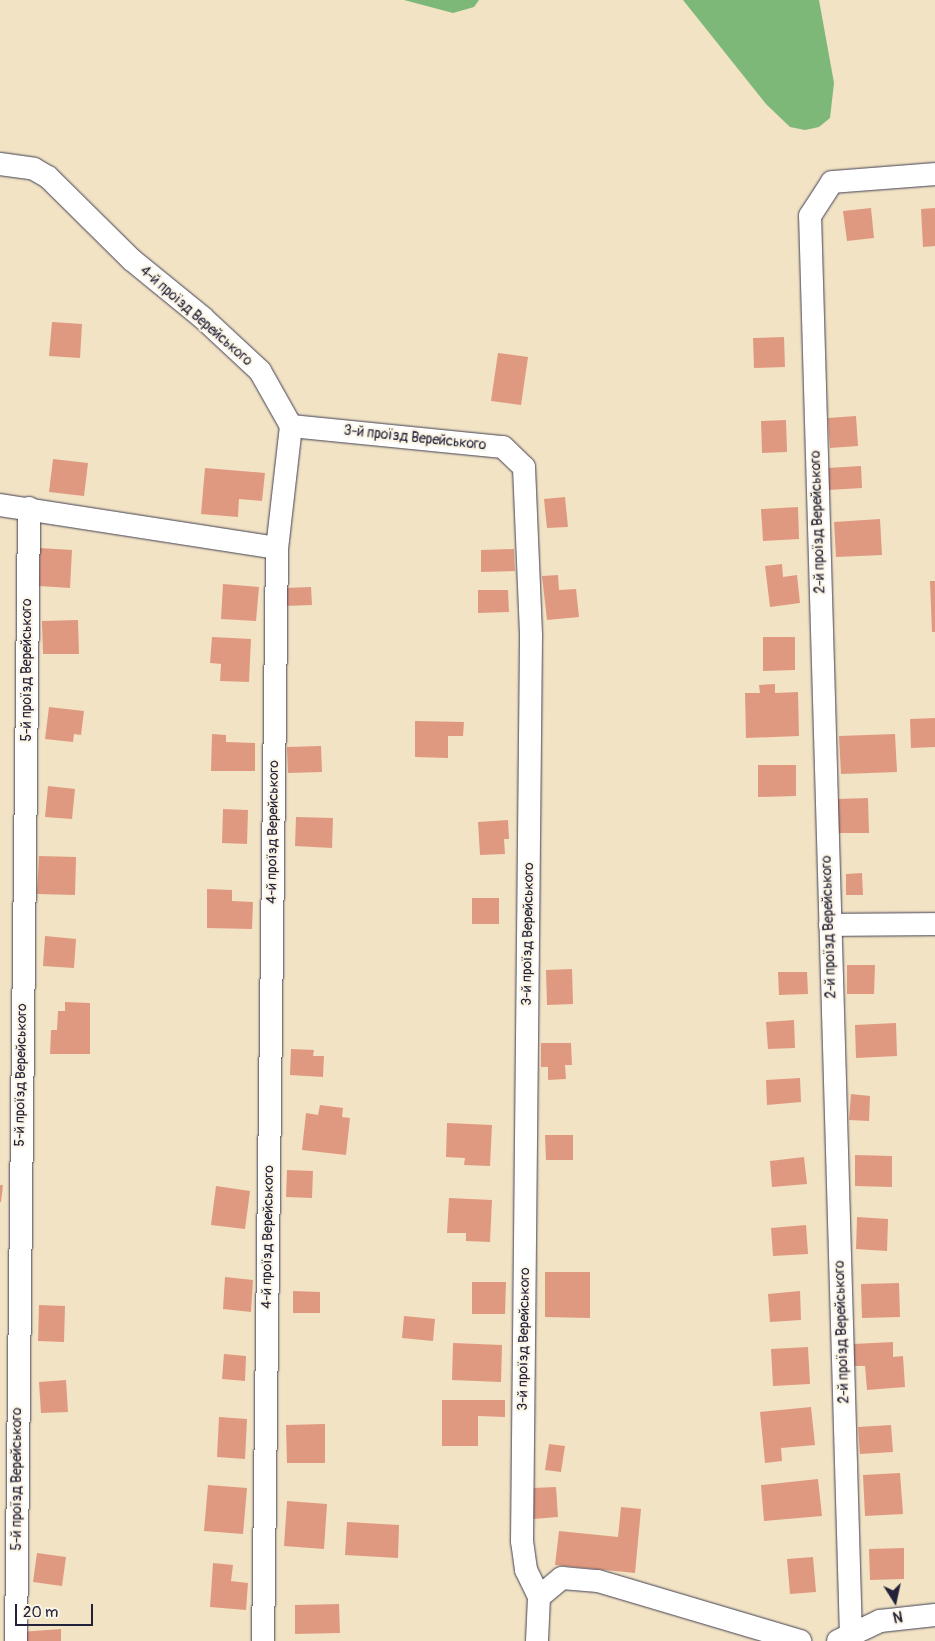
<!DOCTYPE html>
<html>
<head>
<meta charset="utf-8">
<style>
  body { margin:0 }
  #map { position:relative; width:935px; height:1641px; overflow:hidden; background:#f2e3c5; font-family:Pangolin,sans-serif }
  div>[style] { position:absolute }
  .forest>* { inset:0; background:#7db878 }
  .building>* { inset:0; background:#e09981 }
  .roads { filter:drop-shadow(0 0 1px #413f50) drop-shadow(0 0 1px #413f50) }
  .street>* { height:22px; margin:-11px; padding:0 11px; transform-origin:11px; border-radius:11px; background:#fff }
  span { translate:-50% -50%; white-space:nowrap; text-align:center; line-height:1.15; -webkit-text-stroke:4px #fcf5e5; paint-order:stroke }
  .street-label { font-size:14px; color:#22223b }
  .north { position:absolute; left:870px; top:1576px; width:50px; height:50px; -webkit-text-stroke:4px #fcf5e5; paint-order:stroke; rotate:170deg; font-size:14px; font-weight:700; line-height:20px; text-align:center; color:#22223b }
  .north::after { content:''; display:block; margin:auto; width:18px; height:22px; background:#22223b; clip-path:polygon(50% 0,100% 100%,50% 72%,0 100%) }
  .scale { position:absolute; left:15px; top:1604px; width:78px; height:22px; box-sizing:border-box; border:2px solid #22223b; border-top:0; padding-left:6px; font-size:15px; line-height:18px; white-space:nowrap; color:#22223b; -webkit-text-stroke:4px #fcf5e5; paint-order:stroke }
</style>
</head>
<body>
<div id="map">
  <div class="forest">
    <div style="clip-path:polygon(404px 0,479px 0,474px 7px,453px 13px)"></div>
    <div style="clip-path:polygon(683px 0,819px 0,834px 83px,830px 118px,819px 127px,805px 130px,790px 127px,766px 104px)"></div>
  </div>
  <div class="building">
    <div style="clip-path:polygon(871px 208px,874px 238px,847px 241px,843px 211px)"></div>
    <div style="clip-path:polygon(935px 208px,935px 246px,923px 247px,921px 209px)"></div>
    <div style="clip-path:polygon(52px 322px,82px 324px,80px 358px,49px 356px)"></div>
    <div style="clip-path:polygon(784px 337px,785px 367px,754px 368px,753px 338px)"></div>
    <div style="clip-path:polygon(498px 353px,528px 357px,521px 405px,491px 401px)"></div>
    <div style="clip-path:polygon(856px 416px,858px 446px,830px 448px,828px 418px)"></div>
    <div style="clip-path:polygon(786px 420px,787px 452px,762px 453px,761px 421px)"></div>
    <div style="clip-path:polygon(53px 459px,88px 463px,84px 496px,49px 492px)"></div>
    <div style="clip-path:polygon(861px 466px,862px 488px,828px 490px,827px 468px)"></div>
    <div style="clip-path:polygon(205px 468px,265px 473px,262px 501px,239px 499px,238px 517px,201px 514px)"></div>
    <div style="clip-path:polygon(565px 497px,568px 527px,547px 528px,544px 499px)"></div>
    <div style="clip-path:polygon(798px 507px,799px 539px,763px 541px,761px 509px)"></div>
    <div style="clip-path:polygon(880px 519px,882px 555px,836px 557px,834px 522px)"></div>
    <div style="clip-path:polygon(40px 548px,72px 550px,70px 588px,39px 586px)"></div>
    <div style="clip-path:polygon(514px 549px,515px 571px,481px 572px,481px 550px)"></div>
    <div style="clip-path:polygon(782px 564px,783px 577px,797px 575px,800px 603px,770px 607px,765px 566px)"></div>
    <div style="clip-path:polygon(558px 575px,559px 590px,576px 589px,579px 617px,547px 620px,542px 576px)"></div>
    <div style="clip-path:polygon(930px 581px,935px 581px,935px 632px,932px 632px)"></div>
    <div style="clip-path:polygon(223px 584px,259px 587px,256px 621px,221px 619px)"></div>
    <div style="clip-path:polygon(311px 587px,312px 605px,284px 606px,283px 588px)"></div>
    <div style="clip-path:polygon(478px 590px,508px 590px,509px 612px,478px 613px)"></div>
    <div style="clip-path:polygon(78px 620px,79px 654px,43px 654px,42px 621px)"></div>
    <div style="clip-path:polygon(212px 637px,251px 639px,249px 682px,220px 681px,221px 664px,210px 663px)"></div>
    <div style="clip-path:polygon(763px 637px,795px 637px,795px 670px,763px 671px)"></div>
    <div style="clip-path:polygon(775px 684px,775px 693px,798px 692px,799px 736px,746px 738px,745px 693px,760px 693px,759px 685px)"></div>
    <div style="clip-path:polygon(49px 707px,84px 711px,81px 735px,74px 734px,73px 742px,45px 739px)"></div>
    <div style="clip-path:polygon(935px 718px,935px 747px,911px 748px,910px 719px)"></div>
    <div style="clip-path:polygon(415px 721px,464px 722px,463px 736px,448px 736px,448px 758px,415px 757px)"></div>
    <div style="clip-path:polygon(212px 734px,226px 735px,226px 742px,255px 743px,255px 771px,211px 771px)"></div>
    <div style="clip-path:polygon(895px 734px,897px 772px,841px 774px,839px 736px)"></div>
    <div style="clip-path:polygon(321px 746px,322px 772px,288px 773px,287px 747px)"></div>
    <div style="clip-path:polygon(758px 765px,796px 765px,796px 796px,758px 797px)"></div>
    <div style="clip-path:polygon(48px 786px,75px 789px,72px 819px,45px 817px)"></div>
    <div style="clip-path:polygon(868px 798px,869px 833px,837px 833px,837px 799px)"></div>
    <div style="clip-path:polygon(223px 809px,248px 810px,247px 844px,222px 843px)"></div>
    <div style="clip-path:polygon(296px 817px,333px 818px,332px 848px,295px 846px)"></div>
    <div style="clip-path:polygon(508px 820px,509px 839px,504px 839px,505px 854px,480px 855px,478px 822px)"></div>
    <div style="clip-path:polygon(39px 856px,76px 857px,75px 895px,37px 894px)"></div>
    <div style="clip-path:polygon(862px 873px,863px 895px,846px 895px,846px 874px)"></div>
    <div style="clip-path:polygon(207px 889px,232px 890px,232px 901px,253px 902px,252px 929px,207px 928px)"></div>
    <div style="clip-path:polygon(472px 898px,499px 898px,499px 924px,472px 924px)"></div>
    <div style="clip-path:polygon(45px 936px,76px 939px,74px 968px,43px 966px)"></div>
    <div style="clip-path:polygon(847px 965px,875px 965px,874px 994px,847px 994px)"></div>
    <div style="clip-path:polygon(572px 969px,573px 1004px,547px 1005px,546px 970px)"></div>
    <div style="clip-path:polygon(778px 972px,807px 972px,808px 994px,779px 995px)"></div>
    <div style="clip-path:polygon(65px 1002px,90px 1003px,90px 1054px,50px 1054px,51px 1030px,57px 1030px,58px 1011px,65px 1011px)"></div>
    <div style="clip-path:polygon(794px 1020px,795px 1048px,768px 1049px,766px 1022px)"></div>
    <div style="clip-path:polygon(896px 1023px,897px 1056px,856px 1058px,855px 1025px)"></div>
    <div style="clip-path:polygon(541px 1043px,571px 1043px,572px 1065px,565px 1065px,566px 1079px,548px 1080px,548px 1067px,541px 1067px)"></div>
    <div style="clip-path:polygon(291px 1049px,314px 1050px,313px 1056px,324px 1056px,323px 1077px,290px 1075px)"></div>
    <div style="clip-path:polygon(800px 1078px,801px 1102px,767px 1105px,766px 1080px)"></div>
    <div style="clip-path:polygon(851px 1094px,870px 1096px,869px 1121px,849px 1120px)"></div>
    <div style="clip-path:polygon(320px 1105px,343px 1108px,342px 1117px,350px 1118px,346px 1155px,302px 1150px,306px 1113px,318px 1115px)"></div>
    <div style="clip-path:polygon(447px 1123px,492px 1125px,490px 1166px,464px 1165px,465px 1158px,446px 1157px)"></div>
    <div style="clip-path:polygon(545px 1135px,573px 1135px,573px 1160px,546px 1160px)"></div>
    <div style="clip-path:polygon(855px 1155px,892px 1156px,892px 1187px,855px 1186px)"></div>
    <div style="clip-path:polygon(804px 1157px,807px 1184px,772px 1187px,770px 1161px)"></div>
    <div style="clip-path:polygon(287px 1170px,313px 1171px,312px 1198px,286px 1197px)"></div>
    <div style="clip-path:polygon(0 1185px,3px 1185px,1px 1202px,0 1202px)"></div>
    <div style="clip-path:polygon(216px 1186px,250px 1191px,245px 1229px,211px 1225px)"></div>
    <div style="clip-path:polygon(449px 1198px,492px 1200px,490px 1242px,466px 1241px,466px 1233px,447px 1233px)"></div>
    <div style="clip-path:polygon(857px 1217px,888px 1219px,887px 1251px,856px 1249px)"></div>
    <div style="clip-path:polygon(806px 1225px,808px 1254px,773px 1256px,771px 1228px)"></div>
    <div style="clip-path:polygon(545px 1272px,590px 1272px,590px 1318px,545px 1317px)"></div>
    <div style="clip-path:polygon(225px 1277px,253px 1280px,251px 1312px,223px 1309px)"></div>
    <div style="clip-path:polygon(472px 1282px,506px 1282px,505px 1314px,472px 1314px)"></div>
    <div style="clip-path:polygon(899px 1283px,900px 1317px,862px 1318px,861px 1284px)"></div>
    <div style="clip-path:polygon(293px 1291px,320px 1292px,320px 1313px,293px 1313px)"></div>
    <div style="clip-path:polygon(800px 1291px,801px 1320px,770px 1322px,768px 1294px)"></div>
    <div style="clip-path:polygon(39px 1305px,65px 1306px,64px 1342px,38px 1341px)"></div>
    <div style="clip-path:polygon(404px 1316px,435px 1319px,433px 1341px,402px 1338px)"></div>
    <div style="clip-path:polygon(893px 1342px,893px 1357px,903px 1356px,905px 1387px,867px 1390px,865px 1366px,854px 1366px,853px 1344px)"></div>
    <div style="clip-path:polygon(453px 1343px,502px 1345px,501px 1382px,452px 1380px)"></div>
    <div style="clip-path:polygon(808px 1347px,810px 1384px,773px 1386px,771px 1349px)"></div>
    <div style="clip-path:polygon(224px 1354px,246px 1356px,245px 1381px,222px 1379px)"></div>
    <div style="clip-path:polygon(66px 1380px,68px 1412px,41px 1413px,39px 1382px)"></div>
    <div style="clip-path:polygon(442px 1400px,505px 1400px,505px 1417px,478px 1416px,478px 1446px,442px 1446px)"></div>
    <div style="clip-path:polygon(811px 1407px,815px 1445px,781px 1448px,782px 1461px,765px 1463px,760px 1412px)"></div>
    <div style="clip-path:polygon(219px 1417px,247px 1419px,245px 1459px,217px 1457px)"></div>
    <div style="clip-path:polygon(325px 1424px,325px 1463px,287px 1463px,286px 1425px)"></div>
    <div style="clip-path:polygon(891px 1425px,893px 1452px,860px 1454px,858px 1427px)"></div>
    <div style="clip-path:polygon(549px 1444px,565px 1446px,561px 1472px,545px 1470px)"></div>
    <div style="clip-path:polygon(900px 1473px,903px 1514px,865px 1516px,863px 1475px)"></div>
    <div style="clip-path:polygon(818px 1479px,822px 1516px,764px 1521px,761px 1485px)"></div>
    <div style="clip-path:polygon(208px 1485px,247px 1488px,243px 1534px,204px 1531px)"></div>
    <div style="clip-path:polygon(556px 1487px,558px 1517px,533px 1519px,532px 1488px)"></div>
    <div style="clip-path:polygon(287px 1501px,327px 1504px,324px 1549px,284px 1546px)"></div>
    <div style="clip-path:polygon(621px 1507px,641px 1509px,635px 1573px,555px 1565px,559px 1531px,618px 1537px)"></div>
    <div style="clip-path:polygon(347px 1522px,399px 1525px,398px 1558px,345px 1555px)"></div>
    <div style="clip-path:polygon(904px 1548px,904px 1579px,870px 1580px,869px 1549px)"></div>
    <div style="clip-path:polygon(37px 1553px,66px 1557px,62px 1586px,33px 1582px)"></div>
    <div style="clip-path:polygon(813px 1557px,816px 1592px,790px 1594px,787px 1559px)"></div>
    <div style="clip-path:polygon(213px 1563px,233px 1565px,231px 1581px,248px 1583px,246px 1610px,210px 1607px)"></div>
    <div style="clip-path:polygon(339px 1604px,340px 1633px,295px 1634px,295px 1605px)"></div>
    <div style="clip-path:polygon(61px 1629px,61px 1641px,20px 1641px,20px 1632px)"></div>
  </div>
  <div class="roads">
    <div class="street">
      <div style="left:0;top:164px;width:34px;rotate:8deg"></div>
      <div style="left:34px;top:169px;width:16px;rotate:30deg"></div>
      <div style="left:48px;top:177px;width:118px;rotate:44.7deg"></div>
      <div style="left:132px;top:260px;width:92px;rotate:39.2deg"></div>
      <div style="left:203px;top:318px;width:78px;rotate:42.9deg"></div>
      <div style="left:260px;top:371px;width:63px;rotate:60.6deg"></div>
      <div style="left:291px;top:426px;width:123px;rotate:96.5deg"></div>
      <div style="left:277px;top:548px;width:1093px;rotate:90.73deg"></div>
      <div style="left:291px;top:426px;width:213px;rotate:5.7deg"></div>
      <div style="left:503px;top:447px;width:29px;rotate:44deg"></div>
      <div style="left:524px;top:467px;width:170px;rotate:87.6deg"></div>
      <div style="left:531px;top:637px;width:904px;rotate:90.57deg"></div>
      <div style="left:522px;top:1541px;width:29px;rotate:82deg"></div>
      <div style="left:526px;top:1570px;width:30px;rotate:64deg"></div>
      <div style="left:539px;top:1597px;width:44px;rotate:92.6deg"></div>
      <div style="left:0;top:505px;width:280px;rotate:8.8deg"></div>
      <div style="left:830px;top:925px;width:105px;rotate:-0.5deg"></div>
      <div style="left:539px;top:1597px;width:30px;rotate:-40deg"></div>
      <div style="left:562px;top:1578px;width:36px;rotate:5deg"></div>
      <div style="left:598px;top:1581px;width:211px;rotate:16.5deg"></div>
      <div style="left:851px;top:1637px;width:1422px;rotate:-91.65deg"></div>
      <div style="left:810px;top:216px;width:40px;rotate:-57.1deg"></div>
      <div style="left:832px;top:182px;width:103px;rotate:-4.4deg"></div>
      <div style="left:16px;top:1641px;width:1133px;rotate:-89.34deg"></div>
      <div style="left:838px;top:1641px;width:47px;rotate:-25.5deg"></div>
      <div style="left:880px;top:1621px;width:55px;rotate:-6.2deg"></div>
    </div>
  </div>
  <div class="street-label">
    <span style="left:196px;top:316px;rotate:41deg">4-й проїзд Верейського</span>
    <span style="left:415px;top:438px;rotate:6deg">3-й проїзд Верейського</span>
    <span style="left:818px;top:522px;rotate:-92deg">2-й проїзд Верейського</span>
    <span style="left:27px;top:670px;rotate:-90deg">5-й проїзд Верейського</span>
    <span style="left:273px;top:832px;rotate:-89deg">4-й проїзд Верейського</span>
    <span style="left:829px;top:927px;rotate:-92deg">2-й проїзд Верейського</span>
    <span style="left:528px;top:934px;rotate:-89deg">3-й проїзд Верейського</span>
    <span style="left:21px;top:1075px;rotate:-89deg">5-й проїзд Верейського</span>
    <span style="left:268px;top:1237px;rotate:-89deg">4-й проїзд Верейського</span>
    <span style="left:842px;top:1332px;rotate:-92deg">2-й проїзд Верейського</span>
    <span style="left:524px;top:1339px;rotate:-89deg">3-й проїзд Верейського</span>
    <span style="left:17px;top:1479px;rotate:-90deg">5-й проїзд Верейського</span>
  </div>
  <div class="north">N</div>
  <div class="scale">20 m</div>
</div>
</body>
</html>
